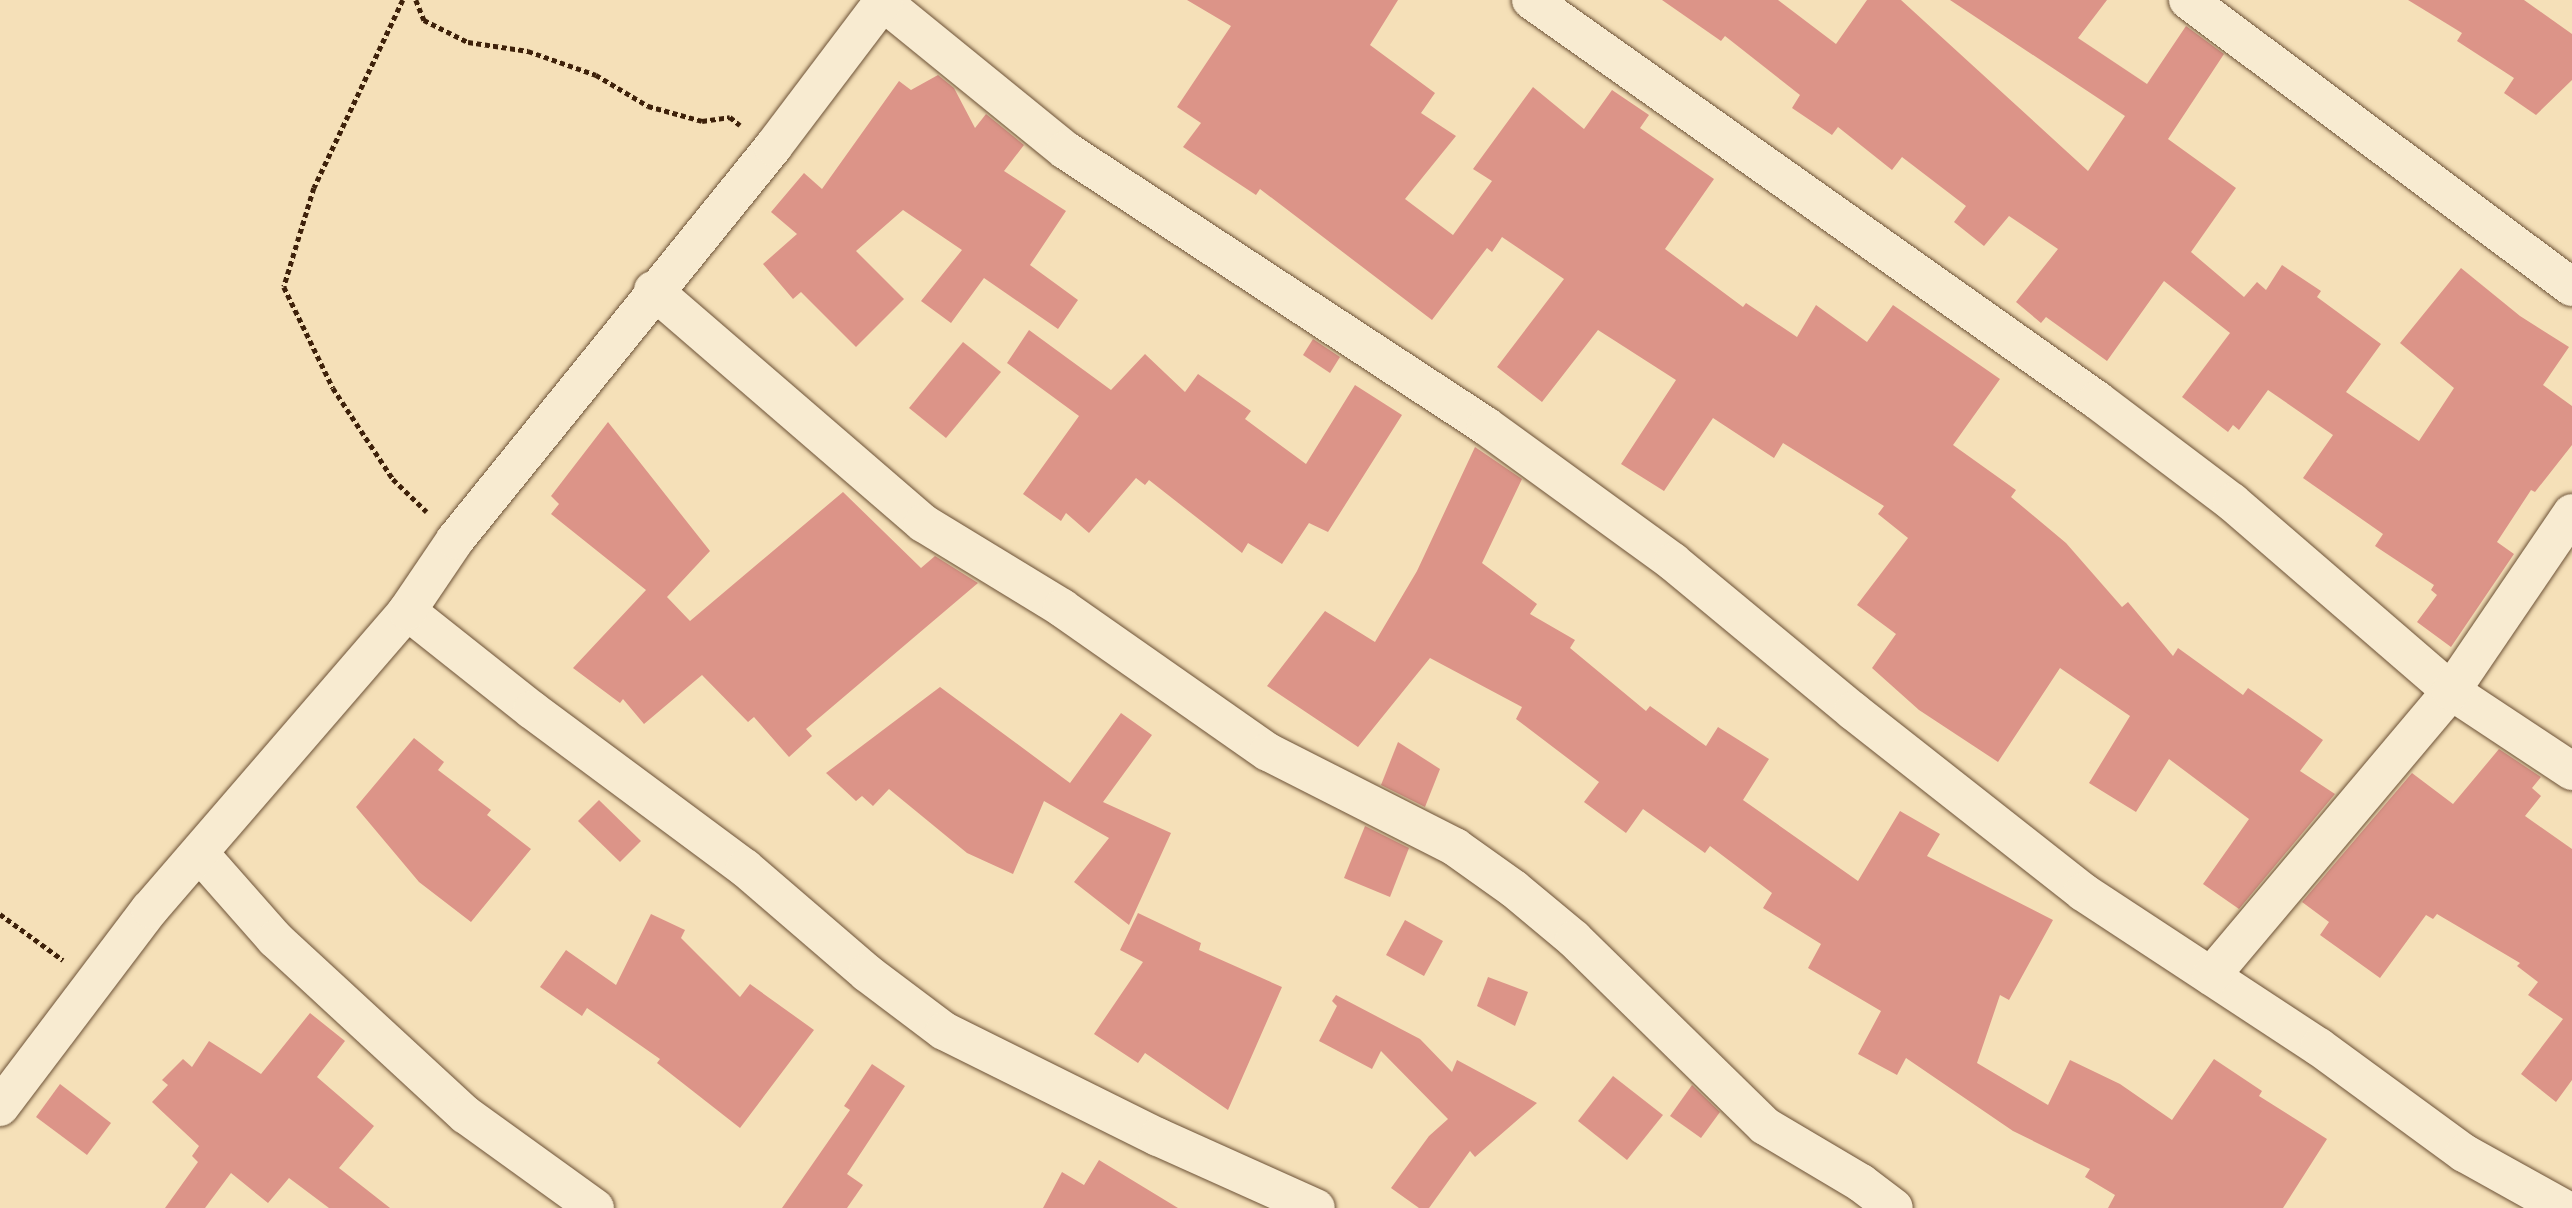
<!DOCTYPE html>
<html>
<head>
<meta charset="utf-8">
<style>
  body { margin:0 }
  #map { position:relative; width:2572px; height:1208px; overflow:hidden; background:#f5e0b8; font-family:"Libre Bodoni",serif }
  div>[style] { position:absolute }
  .building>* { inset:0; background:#dc9488 }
  .path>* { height:4.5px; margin-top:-2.25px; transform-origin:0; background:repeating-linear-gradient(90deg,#3e210a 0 5px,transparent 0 8.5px) }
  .roads { filter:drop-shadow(0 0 2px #6c5136) drop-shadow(0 0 2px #6c5136) }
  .minor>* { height:38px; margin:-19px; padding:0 19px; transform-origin:19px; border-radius:19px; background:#f8ebd1 }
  span { translate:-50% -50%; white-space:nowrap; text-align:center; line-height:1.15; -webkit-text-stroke:6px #f8ebd1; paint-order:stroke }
</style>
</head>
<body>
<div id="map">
  <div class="building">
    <div style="clip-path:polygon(1187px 0,1398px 0,1370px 45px,1435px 93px,1421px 113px,1456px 136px,1405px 199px,1453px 235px,1492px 181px,1473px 169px,1533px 87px,1584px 129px,1612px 90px,1649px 115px,1640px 128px,1714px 179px,1665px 249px,1743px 307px,1746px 303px,1797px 337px,1816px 305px,1867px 342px,1893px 305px,2000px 379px,1953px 445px,2016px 490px,2011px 497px,2066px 543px,2122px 607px,2128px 602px,2173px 656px,2178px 648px,2243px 695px,2248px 688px,2323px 740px,2300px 771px,2335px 794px,2239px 909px,2203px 884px,2249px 819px,2169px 759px,2136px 812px,2089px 783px,2130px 716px,2060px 668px,1998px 762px,1919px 710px,1872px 668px,1896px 634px,1857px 605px,1908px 538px,1878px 514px,1884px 506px,1783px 443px,1774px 458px,1713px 418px,1664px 491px,1621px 464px,1676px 380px,1598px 330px,1542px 402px,1497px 367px,1564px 279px,1502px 237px,1492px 252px,1487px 248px,1432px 320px,1260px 189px,1256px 195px,1183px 147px,1201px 123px,1177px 107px,1231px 26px)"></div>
    <div style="clip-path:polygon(1662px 0,1778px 0,1836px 44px,1867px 0,1901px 0,2088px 171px,2125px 116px,1950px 0,2107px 0,2078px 38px,2147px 84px,2186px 26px,2224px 54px,2168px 139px,2236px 188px,2191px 252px,2244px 297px,2257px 282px,2266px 290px,2282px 265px,2321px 291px,2317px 297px,2381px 344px,2346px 392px,2419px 441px,2454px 388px,2400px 343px,2461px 268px,2520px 316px,2569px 347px,2543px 385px,2572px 406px,2572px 445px,2535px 492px,2531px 490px,2497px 542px,2514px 554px,2451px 647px,2417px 622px,2437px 595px,2431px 590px,2434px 585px,2375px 546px,2383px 534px,2303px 478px,2333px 435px,2268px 390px,2239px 430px,2233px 425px,2228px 432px,2182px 397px,2230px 333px,2164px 281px,2107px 361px,2046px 317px,2041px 323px,2016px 302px,2058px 249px,2009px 216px,1984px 246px,1954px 222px,1966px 206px,1902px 157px,1892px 170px,1838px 127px,1832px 135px,1792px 108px,1800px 95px,1725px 36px,1721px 41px)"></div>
    <div style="clip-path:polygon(2408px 0,2524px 0,2572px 34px,2572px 80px,2536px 115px,2504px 93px,2514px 78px,2457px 41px,2462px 33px)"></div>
    <div style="clip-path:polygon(938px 75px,954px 88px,975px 128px,986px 114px,1024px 145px,1004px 171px,1066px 211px,1030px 265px,1078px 300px,1058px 329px,984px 278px,951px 323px,921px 301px,962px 250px,903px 210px,856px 251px,904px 299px,856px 347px,801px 292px,793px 299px,763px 264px,797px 234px,771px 212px,804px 173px,822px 189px,899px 81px,911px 90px)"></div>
    <div style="clip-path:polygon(1029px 330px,1111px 390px,1145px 354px,1185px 392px,1198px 374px,1251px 411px,1245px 419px,1306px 464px,1355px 385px,1402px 415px,1328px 532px,1309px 523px,1282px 564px,1248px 543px,1242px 553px,1149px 480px,1145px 485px,1136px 478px,1089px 533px,1066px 513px,1061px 521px,1023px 494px,1079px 416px,1007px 363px)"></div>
    <div style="clip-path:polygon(1313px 339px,1340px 357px,1330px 373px,1303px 355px)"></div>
    <div style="clip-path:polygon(963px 342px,1001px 372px,946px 438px,909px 408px)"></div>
    <div style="clip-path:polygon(608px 422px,710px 551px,667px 597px,690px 621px,843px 492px,921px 568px,935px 556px,978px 583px,806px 729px,812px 736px,789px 757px,754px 717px,748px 722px,702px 675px,644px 724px,623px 699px,620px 703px,573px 668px,646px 590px,551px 514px,559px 504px,551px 496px)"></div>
    <div style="clip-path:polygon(1475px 447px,1522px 479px,1482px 563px,1537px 604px,1530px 614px,1575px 640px,1570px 648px,1646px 711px,1650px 706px,1706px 746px,1718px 727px,1769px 759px,1743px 800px,1858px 881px,1900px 811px,1940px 834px,1927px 856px,2053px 920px,2009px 1000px,2000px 995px,1977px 1063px,2048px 1105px,2070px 1060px,2120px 1084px,2172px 1120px,2214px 1059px,2262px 1091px,2259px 1096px,2327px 1139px,2283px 1208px,2108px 1208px,2115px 1195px,2085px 1177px,2090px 1169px,2013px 1131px,1906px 1058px,1897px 1075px,1858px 1054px,1881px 1011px,1808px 968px,1821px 944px,1763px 908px,1772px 893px,1710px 846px,1705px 853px,1643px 809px,1626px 833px,1584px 802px,1599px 782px,1516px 719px,1522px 707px,1430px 658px,1358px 747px,1267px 686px,1325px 611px,1375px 642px,1417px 571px)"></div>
    <div style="clip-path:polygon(940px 687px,1070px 783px,1121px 713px,1152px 735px,1103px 802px,1171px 833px,1129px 925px,1074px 882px,1109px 838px,1044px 801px,1013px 874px,967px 853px,889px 789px,873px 806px,862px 796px,856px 801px,826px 773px)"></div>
    <div style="clip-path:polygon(414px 738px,444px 762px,438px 770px,491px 810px,487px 815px,531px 849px,471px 922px,419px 882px,356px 807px)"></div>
    <div style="clip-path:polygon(1398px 742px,1440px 769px,1425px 807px,1381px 785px)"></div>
    <div style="clip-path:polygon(2499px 749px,2541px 777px,2532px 788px,2541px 796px,2525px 816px,2572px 849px,2572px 1080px,2556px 1102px,2521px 1074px,2563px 1019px,2528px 995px,2538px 982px,2517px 966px,2520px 963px,2437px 914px,2433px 919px,2426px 915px,2380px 978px,2320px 935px,2329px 922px,2302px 902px,2412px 773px,2453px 804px)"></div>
    <div style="clip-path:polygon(599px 800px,641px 841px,620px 862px,578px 821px)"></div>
    <div style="clip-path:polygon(1365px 826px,1409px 848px,1390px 897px,1344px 878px)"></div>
    <div style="clip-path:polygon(1138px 913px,1201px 943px,1199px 950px,1282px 987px,1228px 1110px,1145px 1053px,1138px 1063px,1094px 1034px,1143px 962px,1120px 950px)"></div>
    <div style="clip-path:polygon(651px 914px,685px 930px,681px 938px,740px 997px,750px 984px,814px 1030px,740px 1128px,657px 1063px,660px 1059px,587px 1008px,582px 1016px,540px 987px,566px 950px,616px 985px)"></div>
    <div style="clip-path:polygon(1405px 920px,1443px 941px,1424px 976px,1386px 955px)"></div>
    <div style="clip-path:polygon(1488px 977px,1528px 992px,1515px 1026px,1477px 1006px)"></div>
    <div style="clip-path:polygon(1336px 995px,1420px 1039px,1452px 1072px,1457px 1060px,1537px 1103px,1475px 1157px,1470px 1151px,1429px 1208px,1419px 1208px,1391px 1188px,1429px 1136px,1448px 1119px,1381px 1051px,1372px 1069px,1319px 1041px,1337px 1006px,1332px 1001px)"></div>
    <div style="clip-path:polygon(310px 1013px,345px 1041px,317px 1077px,374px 1126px,339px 1168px,390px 1208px,329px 1208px,289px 1178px,268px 1203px,231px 1173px,205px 1208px,165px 1208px,198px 1162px,192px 1156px,199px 1146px,152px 1102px,168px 1085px,162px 1080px,183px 1059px,192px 1067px,209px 1041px,261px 1074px)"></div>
    <div style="clip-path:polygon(872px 1064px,905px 1086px,847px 1174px,863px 1185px,847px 1208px,782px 1208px,850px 1110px,844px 1106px)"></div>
    <div style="clip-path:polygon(1613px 1076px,1663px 1115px,1627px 1160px,1578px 1121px)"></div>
    <div style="clip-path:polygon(60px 1084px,111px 1123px,87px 1155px,36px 1117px)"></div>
    <div style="clip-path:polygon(1692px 1085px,1720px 1112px,1701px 1138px,1670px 1116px)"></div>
    <div style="clip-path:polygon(1099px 1160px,1178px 1208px,1043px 1208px,1062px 1172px,1084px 1185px)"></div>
  </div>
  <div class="path">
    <div style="left:403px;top:0;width:208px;rotate:115.3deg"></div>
    <div style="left:314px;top:188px;width:103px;rotate:106.9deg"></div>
    <div style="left:284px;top:287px;width:112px;rotate:64.1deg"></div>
    <div style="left:333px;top:388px;width:109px;rotate:56.6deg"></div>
    <div style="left:393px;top:479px;width:47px;rotate:44.1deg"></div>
    <div style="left:416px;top:0;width:22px;rotate:68deg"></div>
    <div style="left:424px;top:20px;width:49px;rotate:26.6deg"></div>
    <div style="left:468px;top:42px;width:61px;rotate:8.5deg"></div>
    <div style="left:528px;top:51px;width:72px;rotate:19.4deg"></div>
    <div style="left:596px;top:75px;width:61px;rotate:30.8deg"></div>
    <div style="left:648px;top:106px;width:56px;rotate:15.5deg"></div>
    <div style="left:702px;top:121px;width:28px;rotate:-8deg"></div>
    <div style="left:730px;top:117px;width:13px;rotate:39deg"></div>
    <div style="left:0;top:914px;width:78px;rotate:36.1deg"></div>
  </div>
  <div class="roads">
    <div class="minor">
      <div style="left:1531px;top:0;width:693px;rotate:35.25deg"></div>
      <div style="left:2097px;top:400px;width:169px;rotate:37.1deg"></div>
      <div style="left:2232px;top:502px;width:289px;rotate:40.8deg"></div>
      <div style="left:2451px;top:691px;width:145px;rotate:33.5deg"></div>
      <div style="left:2188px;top:0;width:479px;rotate:36.8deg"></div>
      <div style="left:883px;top:2px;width:235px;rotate:39.1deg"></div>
      <div style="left:1065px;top:150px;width:503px;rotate:33.25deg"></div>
      <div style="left:1486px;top:426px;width:231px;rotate:36deg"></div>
      <div style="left:1673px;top:562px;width:234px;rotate:39.6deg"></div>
      <div style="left:1853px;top:711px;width:293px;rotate:38.2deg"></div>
      <div style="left:2083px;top:892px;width:282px;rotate:33.3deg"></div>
      <div style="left:2319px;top:1047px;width:180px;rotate:36.2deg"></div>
      <div style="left:2464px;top:1153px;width:113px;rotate:29.1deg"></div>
      <div style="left:653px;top:290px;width:357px;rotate:40.8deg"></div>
      <div style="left:923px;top:523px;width:163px;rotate:31.4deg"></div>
      <div style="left:1062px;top:608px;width:251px;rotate:35deg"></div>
      <div style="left:1268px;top:752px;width:210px;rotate:26.9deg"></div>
      <div style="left:1455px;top:847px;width:72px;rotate:35.4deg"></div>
      <div style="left:1514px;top:889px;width:78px;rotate:39.8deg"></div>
      <div style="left:1574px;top:939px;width:267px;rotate:44.4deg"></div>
      <div style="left:1765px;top:1126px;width:112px;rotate:30.7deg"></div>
      <div style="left:1861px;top:1183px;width:41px;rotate:37.1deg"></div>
      <div style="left:407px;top:611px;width:159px;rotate:38.4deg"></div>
      <div style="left:532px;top:710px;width:265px;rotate:36.6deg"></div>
      <div style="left:745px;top:868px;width:161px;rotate:40.7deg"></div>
      <div style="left:867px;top:973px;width:96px;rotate:37deg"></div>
      <div style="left:944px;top:1031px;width:239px;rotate:26.4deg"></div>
      <div style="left:1158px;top:1137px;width:173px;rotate:24.2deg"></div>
      <div style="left:201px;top:855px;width:112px;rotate:48.6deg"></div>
      <div style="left:275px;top:939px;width:260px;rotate:42.7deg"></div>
      <div style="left:466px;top:1115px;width:159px;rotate:35.8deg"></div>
      <div style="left:2211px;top:976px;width:373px;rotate:-49.9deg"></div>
      <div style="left:2451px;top:691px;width:215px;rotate:-55.8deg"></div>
      <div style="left:0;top:1107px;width:248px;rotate:-52.9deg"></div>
      <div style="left:150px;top:909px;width:394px;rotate:-49.2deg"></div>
      <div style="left:407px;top:611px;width:86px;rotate:-55.9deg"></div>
      <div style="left:455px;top:540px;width:506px;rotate:-51.02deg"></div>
      <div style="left:773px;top:147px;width:184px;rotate:-52.9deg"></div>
    </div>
  </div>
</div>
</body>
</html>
